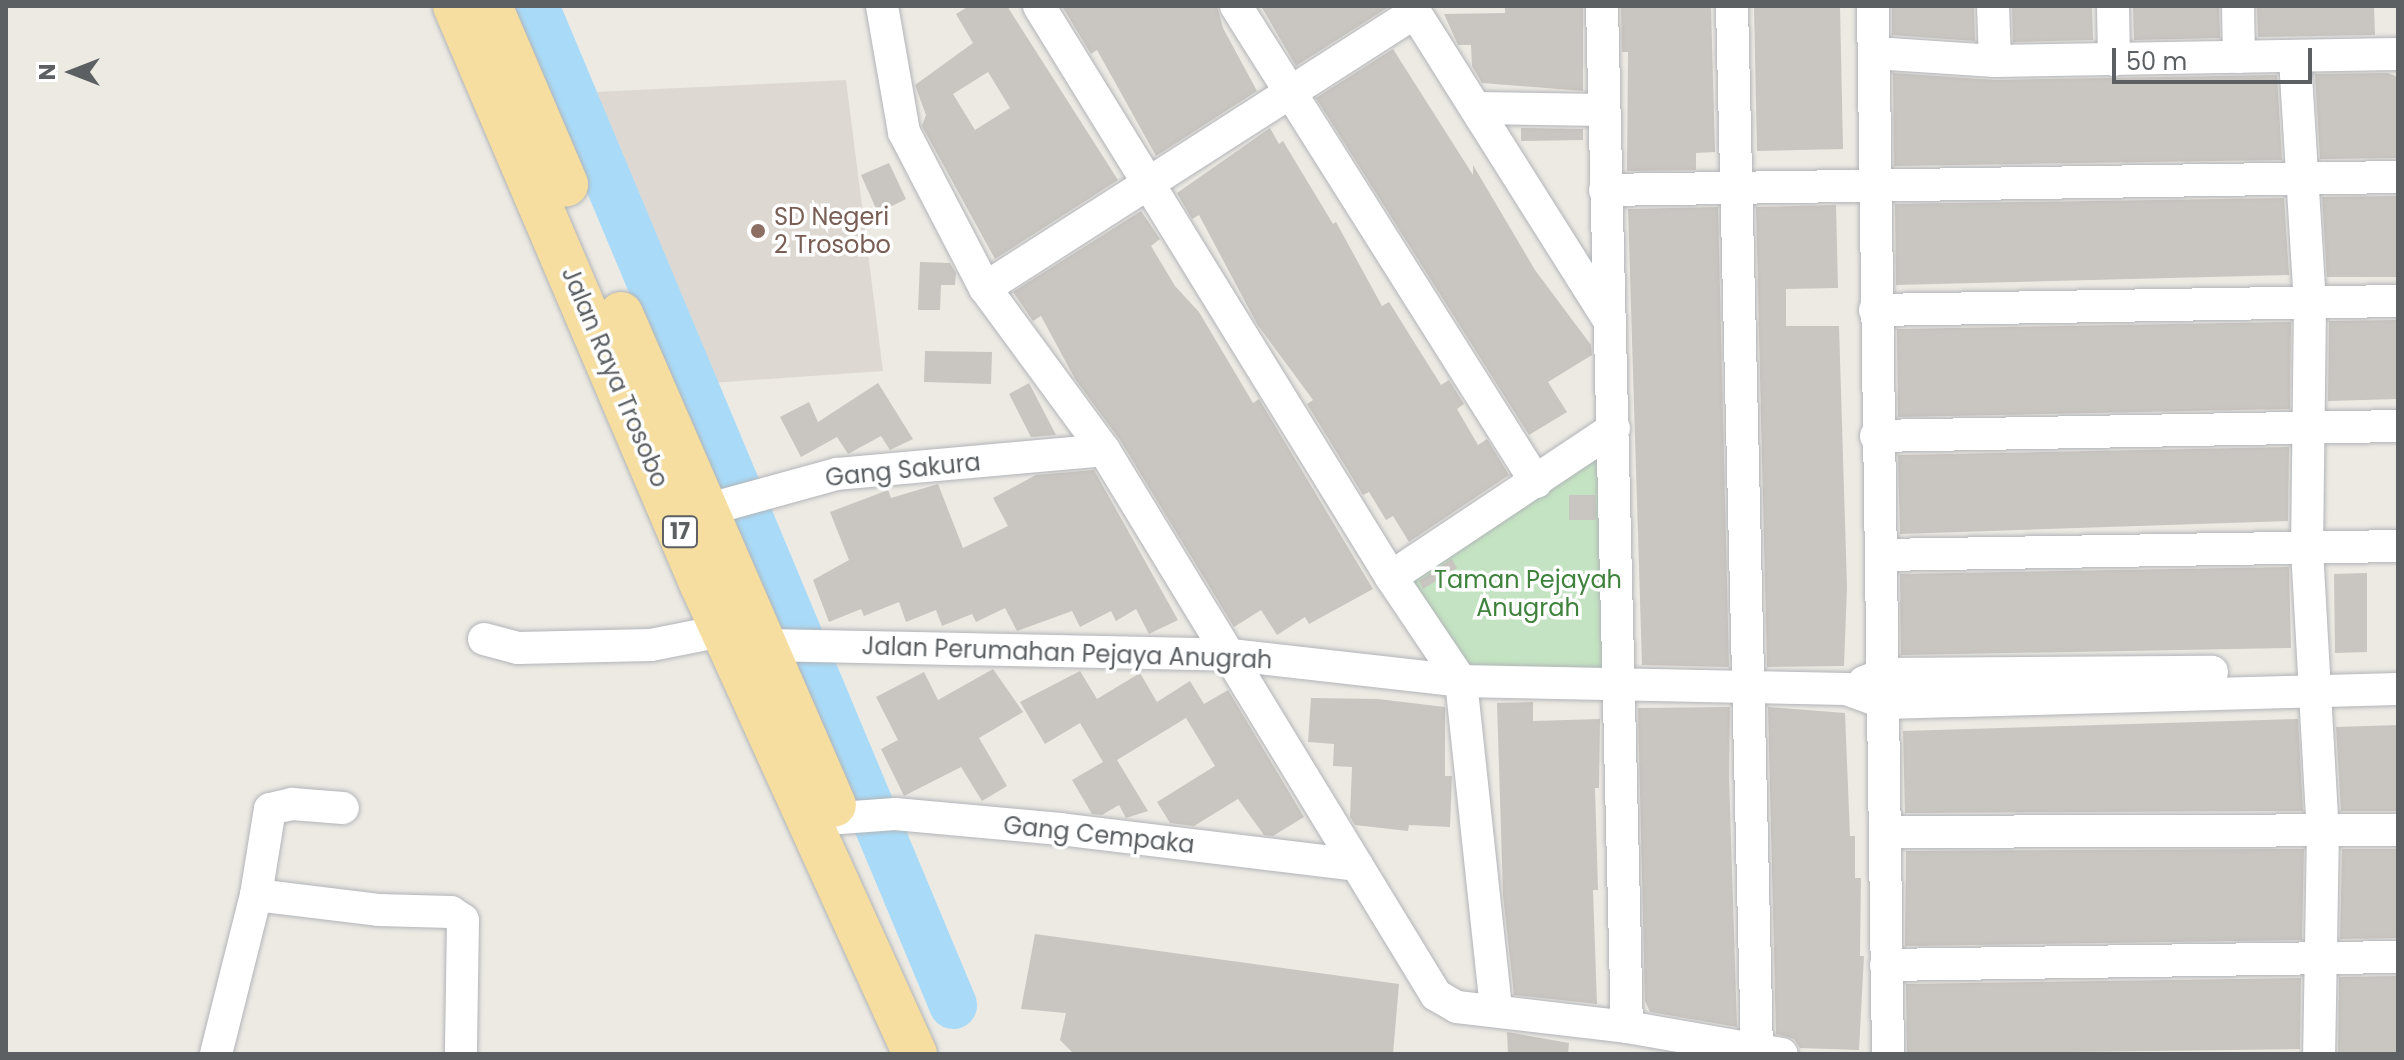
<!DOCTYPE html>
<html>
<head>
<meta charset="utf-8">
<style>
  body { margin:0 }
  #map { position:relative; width:2404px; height:1060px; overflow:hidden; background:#edeae4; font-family:Poppins,sans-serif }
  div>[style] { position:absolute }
  .education>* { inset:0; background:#ddd9d2 }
  .green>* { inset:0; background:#c4e3c2 }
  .river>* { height:48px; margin:-24px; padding:0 24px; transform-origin:24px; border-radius:24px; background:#a9dbf8 }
  .building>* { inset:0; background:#c9c5c0 }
  .roads { filter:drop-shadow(0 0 2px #b1b4b8) drop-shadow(0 0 2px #b1b4b8) }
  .minor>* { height:32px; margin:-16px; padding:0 16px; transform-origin:16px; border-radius:16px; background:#fff }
  .trunk>* { height:44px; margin:-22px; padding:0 22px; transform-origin:22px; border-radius:22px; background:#f6dea1 }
  .dots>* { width:22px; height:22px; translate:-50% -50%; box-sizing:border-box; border:4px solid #fff; border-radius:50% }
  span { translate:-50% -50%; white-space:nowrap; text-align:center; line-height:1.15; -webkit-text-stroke:7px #fff; paint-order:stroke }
  .shield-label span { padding:2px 6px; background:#fff; border:2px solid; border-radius:6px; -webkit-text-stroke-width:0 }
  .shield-label { font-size:22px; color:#5c6063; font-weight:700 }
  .education-label { font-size:24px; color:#785e54 }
  .left { translate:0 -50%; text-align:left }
  .street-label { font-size:24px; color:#5c6063 }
  .park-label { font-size:24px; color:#3e823c }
  .frame { position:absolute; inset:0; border:8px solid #5c6063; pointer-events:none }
  .north { position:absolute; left:32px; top:32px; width:80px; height:80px; -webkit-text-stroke:6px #fff; paint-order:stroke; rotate:270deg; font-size:22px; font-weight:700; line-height:32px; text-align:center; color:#5c6063 }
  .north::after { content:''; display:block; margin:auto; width:28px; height:36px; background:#5c6063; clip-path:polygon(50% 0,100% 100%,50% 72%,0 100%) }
  .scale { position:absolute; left:2112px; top:48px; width:200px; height:36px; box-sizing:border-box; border:4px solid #5c6063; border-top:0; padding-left:10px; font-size:24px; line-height:28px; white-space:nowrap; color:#5c6063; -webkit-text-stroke:6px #fff; paint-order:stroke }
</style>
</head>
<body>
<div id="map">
  <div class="education">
    <div style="clip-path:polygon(846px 80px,883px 371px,712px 383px,593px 92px)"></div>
  </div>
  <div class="green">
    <div style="clip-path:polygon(1614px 428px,1618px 682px,1461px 681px,1391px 577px)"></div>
  </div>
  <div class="river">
    <div style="left:535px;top:6px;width:1083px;rotate:67.29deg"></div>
  </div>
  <div class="building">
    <div style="clip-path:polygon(evenodd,969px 6px,1007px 6px,1118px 180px,995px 259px,922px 126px,926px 115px,915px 85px,973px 43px,956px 14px,969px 6px,988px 72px,1010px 108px,975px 130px,953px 94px,988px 72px)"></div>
    <div style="clip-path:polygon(1062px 6px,1217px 6px,1223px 28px,1257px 91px,1156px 156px,1097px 50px,1091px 54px)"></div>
    <div style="clip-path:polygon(1261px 6px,1390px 6px,1296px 66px)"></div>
    <div style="clip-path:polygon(1505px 6px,1583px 6px,1583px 91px,1482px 83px,1472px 66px,1471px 45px,1458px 45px,1444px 14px,1505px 13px)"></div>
    <div style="clip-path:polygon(1621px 6px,1711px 6px,1715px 152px,1696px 153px,1696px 170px,1627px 171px,1628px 52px,1622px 52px)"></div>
    <div style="clip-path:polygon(1754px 6px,1840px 6px,1843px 149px,1757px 151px)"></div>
    <div style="clip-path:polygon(1892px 6px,1974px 6px,1975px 41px,1892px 35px)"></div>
    <div style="clip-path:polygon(2012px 6px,2092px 6px,2093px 40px,2013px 42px)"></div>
    <div style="clip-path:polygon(2133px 6px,2219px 6px,2220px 38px,2134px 40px)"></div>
    <div style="clip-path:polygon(2257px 6px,2374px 6px,2375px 35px,2258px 37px)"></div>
    <div style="clip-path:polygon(1393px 49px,1473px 175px,1473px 165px,1535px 270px,1591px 345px,1592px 355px,1548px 382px,1567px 412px,1529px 435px,1316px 98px)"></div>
    <div style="clip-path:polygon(1893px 73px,1995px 80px,2277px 75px,2282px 160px,1894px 166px)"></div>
    <div style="clip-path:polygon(2388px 73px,2398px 77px,2398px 158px,2320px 159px,2315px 74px)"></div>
    <div style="clip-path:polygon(1270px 128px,1279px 144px,1283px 141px,1333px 224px,1336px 222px,1382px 306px,1389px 302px,1441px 385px,1449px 380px,1464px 404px,1457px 409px,1478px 445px,1487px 439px,1509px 475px,1409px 542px,1393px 516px,1386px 520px,1369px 492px,1363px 495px,1307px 404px,1313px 400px,1257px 324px,1199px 215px,1192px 219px,1177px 193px)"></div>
    <div style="clip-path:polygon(1521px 128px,1583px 129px,1583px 140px,1521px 141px)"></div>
    <div style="clip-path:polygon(889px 163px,906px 199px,878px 213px,861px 175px)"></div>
    <div style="clip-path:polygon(2398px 196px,2398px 277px,2327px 277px,2322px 197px)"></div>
    <div style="clip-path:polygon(2284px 198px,2289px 275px,1896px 285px,1895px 204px)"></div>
    <div style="clip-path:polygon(1836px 205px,1838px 288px,1786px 289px,1786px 326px,1839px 326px,1847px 587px,1844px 666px,1767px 667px,1756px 207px)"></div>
    <div style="clip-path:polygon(1718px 207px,1729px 667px,1642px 665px,1628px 209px)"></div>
    <div style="clip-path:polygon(1141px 211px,1160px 239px,1151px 246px,1175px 286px,1199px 312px,1253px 403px,1259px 399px,1373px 589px,1309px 624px,1305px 617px,1277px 635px,1261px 610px,1234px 627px,1120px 440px,1075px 379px,1041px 316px,1033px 321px,1013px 292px)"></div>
    <div style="clip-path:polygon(920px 262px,950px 263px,956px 273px,955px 285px,941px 285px,940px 310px,918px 310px)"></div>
    <div style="clip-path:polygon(2398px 320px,2398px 399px,2328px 401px,2329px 321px)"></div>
    <div style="clip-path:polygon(2291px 322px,2290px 409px,1898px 417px,1897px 329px)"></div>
    <div style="clip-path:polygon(925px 351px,992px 352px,991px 384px,924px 382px)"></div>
    <div style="clip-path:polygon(878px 383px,913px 439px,890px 450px,881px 436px,848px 454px,837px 437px,801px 457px,780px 417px,809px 402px,818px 422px)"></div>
    <div style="clip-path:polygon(1029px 383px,1056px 435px,1031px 437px,1009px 394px)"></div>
    <div style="clip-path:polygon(2289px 447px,2288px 521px,1900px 534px,1898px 455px)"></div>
    <div style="clip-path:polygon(1094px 470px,1178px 620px,1149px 634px,1136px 609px,1116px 621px,1111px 611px,1080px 627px,1072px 611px,1017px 631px,1005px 608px,976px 622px,972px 614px,942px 626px,936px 610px,906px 622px,899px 602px,864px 616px,861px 609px,829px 622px,813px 580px,849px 560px,830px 512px,888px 490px,891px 498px,938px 484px,963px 548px,1008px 526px,993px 498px,1036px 475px)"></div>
    <div style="clip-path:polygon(1569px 495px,1595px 495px,1596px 520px,1569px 520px)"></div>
    <div style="clip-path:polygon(1452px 559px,1457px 568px,1423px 589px,1419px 581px)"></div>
    <div style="clip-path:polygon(2289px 567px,2291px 648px,1901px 655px,1900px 574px)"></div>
    <div style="clip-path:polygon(2367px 573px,2367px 652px,2335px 653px,2334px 574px)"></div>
    <div style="clip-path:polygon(993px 669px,1023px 712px,979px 738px,1007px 786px,982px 801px,961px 767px,904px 796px,881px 749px,898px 740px,876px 697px,924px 672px,938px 700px)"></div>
    <div style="clip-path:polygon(1080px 671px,1097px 699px,1140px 673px,1157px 702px,1190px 681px,1204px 704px,1228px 690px,1304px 817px,1273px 836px,1264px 835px,1238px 799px,1194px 826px,1170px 823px,1157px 802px,1215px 766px,1186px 718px,1117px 760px,1148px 811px,1126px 818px,1119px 805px,1102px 815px,1092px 814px,1072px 780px,1103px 762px,1080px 723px,1045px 744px,1020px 702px)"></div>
    <div style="clip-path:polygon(1311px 698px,1378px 699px,1445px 707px,1445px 776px,1452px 776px,1450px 827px,1409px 825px,1408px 831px,1355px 825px,1350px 817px,1352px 767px,1333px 766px,1334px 744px,1308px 742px)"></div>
    <div style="clip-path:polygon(1533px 702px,1533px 721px,1600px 719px,1599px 788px,1595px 788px,1598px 890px,1593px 890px,1597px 1004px,1514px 995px,1503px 895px,1497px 703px)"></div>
    <div style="clip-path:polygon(1730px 707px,1729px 776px,1737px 1027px,1650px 1012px,1645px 1001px,1638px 708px)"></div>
    <div style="clip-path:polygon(1768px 707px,1845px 713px,1850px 836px,1855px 836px,1855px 878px,1861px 878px,1860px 956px,1864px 956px,1859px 1050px,1800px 1048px,1794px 1039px,1776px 1034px)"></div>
    <div style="clip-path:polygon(2298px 719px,2303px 811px,1905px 813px,1903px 731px)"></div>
    <div style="clip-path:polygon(2398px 725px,2398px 811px,2341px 811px,2336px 727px)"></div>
    <div style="clip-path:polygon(2304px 849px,2302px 940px,1905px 946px,1906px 851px)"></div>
    <div style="clip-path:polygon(2342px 849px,2398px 849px,2398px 938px,2340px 939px)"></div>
    <div style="clip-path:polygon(1035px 934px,1399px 984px,1393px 1054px,1074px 1054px,1060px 1040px,1066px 1013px,1021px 1009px)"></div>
    <div style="clip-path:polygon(2398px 976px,2398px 1054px,2338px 1054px,2339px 977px)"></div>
    <div style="clip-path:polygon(2301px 978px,2300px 1049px,1907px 1054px,1906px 984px)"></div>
    <div style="clip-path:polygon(1507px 1032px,1569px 1043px,1568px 1054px,1508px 1054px)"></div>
  </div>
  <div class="roads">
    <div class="minor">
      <div style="left:882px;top:6px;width:128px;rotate:80.1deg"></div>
      <div style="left:904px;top:132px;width:176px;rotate:62.6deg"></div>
      <div style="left:985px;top:288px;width:201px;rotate:53.7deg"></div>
      <div style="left:1104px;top:450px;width:638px;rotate:58.65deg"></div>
      <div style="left:1436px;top:995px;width:24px;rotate:30deg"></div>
      <div style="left:1457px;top:1007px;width:171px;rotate:6.7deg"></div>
      <div style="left:1627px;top:1027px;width:157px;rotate:9.9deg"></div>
      <div style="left:1039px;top:6px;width:671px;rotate:58.35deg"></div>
      <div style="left:1391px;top:577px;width:125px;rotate:56.1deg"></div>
      <div style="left:1461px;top:681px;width:330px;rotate:83.9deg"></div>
      <div style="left:1236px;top:6px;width:563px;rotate:57.78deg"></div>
      <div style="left:1411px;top:6px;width:370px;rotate:57.8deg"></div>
      <div style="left:1602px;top:6px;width:1021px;rotate:88.6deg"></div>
      <div style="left:1732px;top:6px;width:1043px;rotate:88.63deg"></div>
      <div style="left:1873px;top:6px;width:1048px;rotate:89.18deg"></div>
      <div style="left:1993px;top:6px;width:55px;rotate:87.9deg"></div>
      <div style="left:2113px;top:6px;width:54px;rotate:88.9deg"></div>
      <div style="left:2238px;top:6px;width:51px;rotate:88.9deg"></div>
      <div style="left:1874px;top:53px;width:121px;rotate:3.8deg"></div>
      <div style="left:1995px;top:61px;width:403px;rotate:-1deg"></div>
      <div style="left:2295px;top:59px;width:246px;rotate:86.5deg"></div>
      <div style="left:2310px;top:305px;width:244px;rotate:90.7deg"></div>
      <div style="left:2307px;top:549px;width:282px;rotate:86.8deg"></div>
      <div style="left:2323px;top:831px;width:223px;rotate:91deg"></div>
      <div style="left:1477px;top:108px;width:126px;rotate:0.9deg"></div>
      <div style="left:1605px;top:190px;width:793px;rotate:-0.94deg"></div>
      <div style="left:985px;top:288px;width:510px;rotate:-32.66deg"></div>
      <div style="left:1875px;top:310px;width:523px;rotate:-0.99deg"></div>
      <div style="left:1876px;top:436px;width:522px;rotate:-1.1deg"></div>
      <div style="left:706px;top:510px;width:136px;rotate:-15.4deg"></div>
      <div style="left:837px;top:474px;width:268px;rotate:-5.1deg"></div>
      <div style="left:1882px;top:555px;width:516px;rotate:-1deg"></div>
      <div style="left:1391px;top:577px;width:268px;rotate:-33.7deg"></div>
      <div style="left:484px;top:639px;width:35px;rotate:15deg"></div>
      <div style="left:518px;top:648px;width:133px;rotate:-1.3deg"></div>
      <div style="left:651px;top:645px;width:72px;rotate:-11.2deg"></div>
      <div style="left:767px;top:645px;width:464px;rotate:1.2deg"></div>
      <div style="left:1231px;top:655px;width:231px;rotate:6.4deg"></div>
      <div style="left:1461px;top:681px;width:385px;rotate:1.2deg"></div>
      <div style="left:1846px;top:689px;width:41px;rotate:19.7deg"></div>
      <div style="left:1885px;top:703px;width:513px;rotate:-1.56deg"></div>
      <div style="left:1864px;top:682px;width:22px;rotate:-21deg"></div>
      <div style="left:1885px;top:674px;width:327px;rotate:-0.4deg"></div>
      <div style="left:840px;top:818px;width:55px;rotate:-4.2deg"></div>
      <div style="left:895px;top:814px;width:166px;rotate:5.2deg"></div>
      <div style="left:1060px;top:829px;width:299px;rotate:6.9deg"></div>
      <div style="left:1887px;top:832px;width:511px;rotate:-0.22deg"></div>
      <div style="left:256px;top:895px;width:123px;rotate:7deg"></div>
      <div style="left:378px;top:910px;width:73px;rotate:1.6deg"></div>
      <div style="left:451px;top:912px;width:14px;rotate:34deg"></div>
      <div style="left:463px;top:920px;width:134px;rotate:90.9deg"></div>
      <div style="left:1886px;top:965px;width:512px;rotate:-0.9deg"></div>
      <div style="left:216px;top:1054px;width:164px;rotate:-75.9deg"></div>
      <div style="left:256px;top:895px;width:87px;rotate:-80.8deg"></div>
      <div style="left:270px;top:809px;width:23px;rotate:-13deg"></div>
      <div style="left:292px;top:804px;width:51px;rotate:4.5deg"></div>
    </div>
    <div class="trunk">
      <div style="left:455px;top:6px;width:629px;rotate:66.9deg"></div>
      <div style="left:702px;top:585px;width:515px;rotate:65.57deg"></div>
      <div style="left:490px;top:6px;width:194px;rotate:66.9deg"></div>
      <div style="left:621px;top:314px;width:535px;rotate:66.55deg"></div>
    </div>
  </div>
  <div class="dots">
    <div style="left:758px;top:231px;background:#8d6e63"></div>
  </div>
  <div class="shield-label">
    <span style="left:680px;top:532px">17</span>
  </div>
  <div class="education-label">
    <span class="left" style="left:774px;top:231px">SD Negeri<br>2 Trosobo</span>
  </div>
  <div class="street-label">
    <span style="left:615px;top:377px;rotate:67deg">Jalan Raya Trosobo</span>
    <span style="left:903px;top:470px;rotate:-6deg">Gang Sakura</span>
    <span style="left:1067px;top:653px;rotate:2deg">Jalan Perumahan Pejaya Anugrah</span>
    <span style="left:1099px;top:835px;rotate:6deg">Gang Cempaka</span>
  </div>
  <div class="park-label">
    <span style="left:1528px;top:594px">Taman Pejayah<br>Anugrah</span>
  </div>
  <div class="frame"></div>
  <div class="north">N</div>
  <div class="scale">50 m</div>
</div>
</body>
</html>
